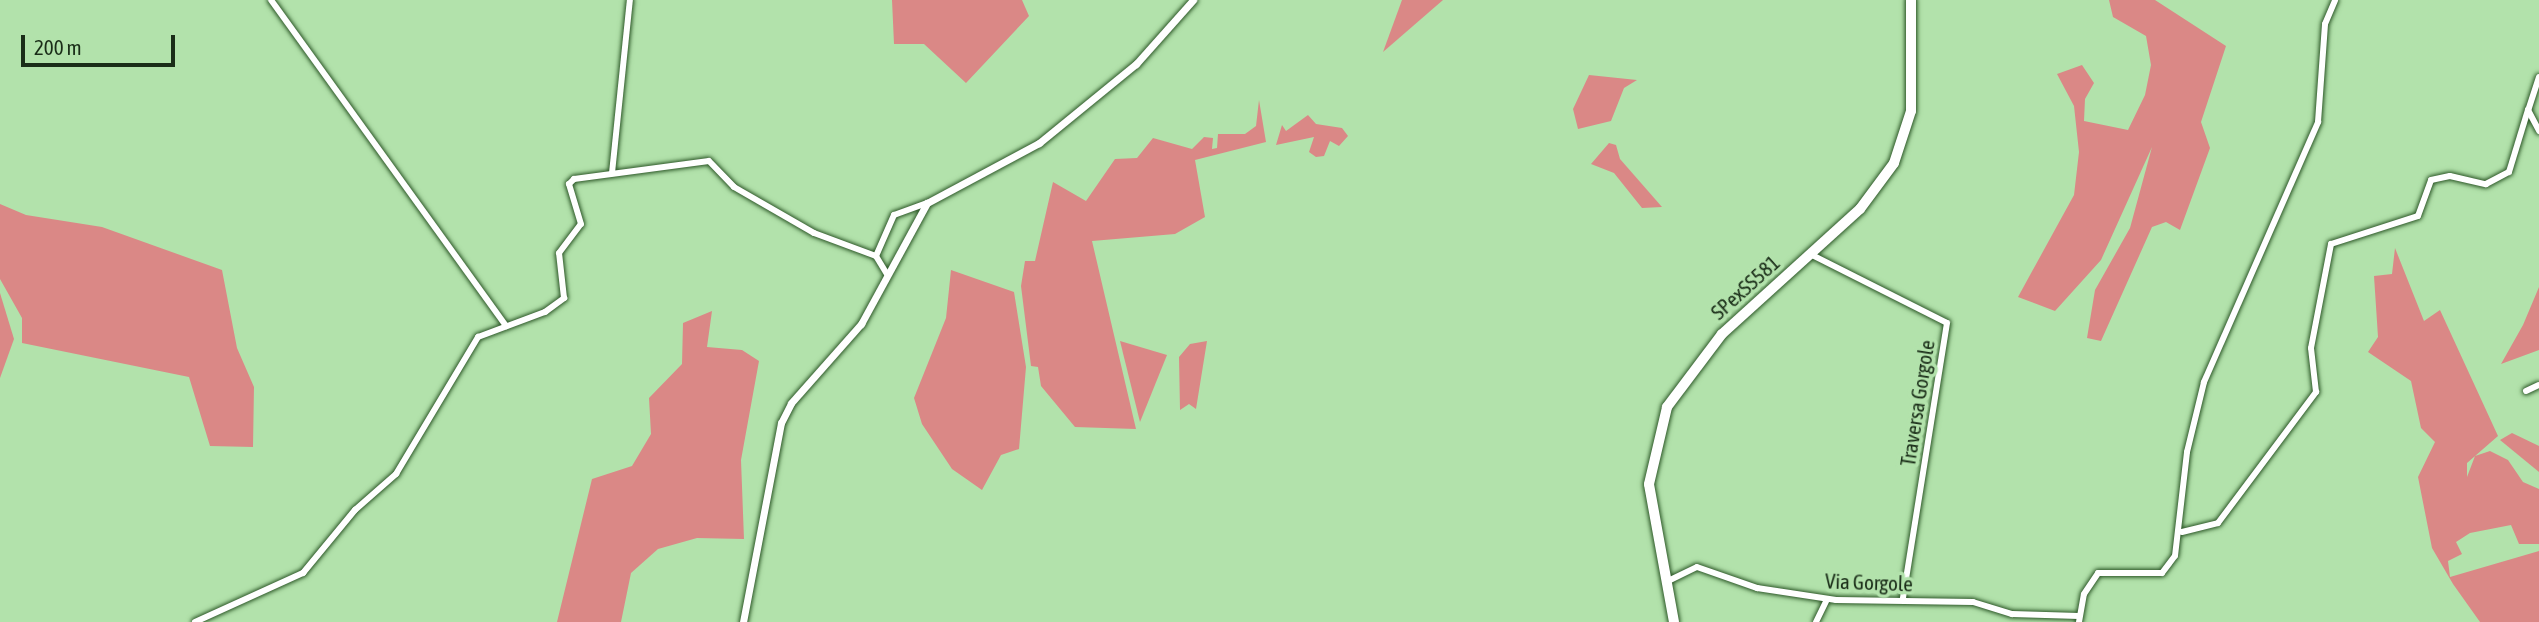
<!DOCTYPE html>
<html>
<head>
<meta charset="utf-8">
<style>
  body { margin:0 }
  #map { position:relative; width:2539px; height:622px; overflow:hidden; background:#b2e2ab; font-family:"Asap Condensed",sans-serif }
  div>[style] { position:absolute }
  .green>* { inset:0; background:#da8886 }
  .roads { filter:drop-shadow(0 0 2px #2d5828) drop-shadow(0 0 2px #2d5828) }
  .minor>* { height:6px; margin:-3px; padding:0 3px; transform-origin:3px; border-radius:3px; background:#fff }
  .tertiary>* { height:7px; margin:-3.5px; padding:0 3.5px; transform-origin:3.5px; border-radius:3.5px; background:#fff }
  .primary>* { height:10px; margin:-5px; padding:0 5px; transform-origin:5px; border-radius:5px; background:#fff }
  span { translate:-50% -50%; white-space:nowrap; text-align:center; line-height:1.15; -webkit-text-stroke:7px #b2e2ab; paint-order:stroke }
  .street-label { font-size:21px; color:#1a2d18 }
  .scale { position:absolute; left:21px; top:35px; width:154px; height:32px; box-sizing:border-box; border:4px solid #1a2d18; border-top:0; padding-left:9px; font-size:21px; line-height:24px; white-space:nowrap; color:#1a2d18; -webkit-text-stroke:5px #b2e2ab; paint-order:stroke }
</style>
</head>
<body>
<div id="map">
  <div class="green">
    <div style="clip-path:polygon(892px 0,1022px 0,1029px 16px,966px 83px,924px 44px,894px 44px)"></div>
    <div style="clip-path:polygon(1402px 0,1443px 0,1383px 52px)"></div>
    <div style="clip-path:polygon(2109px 0,2155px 0,2226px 46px,2201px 122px,2210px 148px,2180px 230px,2166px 222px,2152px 227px,2101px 341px,2087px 338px,2095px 290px,2130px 228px,2152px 147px,2101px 260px,2055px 311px,2018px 297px,2074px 195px,2079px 152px,2074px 106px,2057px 74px,2082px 65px,2094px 83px,2085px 99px,2084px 121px,2128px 130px,2145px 95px,2151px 65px,2146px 36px,2113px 17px)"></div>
    <div style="clip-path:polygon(1589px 75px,1637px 80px,1624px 88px,1611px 121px,1578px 129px,1573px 109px)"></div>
    <div style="clip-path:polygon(1259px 100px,1266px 142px,1195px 160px,1205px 217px,1175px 234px,1092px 241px,1136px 429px,1075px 427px,1041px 386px,1038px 367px,1031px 366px,1021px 286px,1025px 261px,1035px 261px,1053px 182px,1086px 201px,1115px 159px,1137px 158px,1153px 138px,1192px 149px,1204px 137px,1213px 138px,1212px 149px,1217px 148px,1218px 134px,1245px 134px,1256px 126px)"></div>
    <div style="clip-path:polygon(1308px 115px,1316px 124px,1342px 128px,1348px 136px,1339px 146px,1330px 141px,1324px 156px,1316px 157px,1309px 152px,1314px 137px,1276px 145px,1282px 125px,1286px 131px)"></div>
    <div style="clip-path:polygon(1609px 143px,1616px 145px,1620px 159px,1662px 207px,1642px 208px,1614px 173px,1591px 164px)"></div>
    <div style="clip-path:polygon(0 204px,26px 215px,102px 227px,222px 270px,237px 348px,254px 387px,253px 447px,210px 446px,189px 377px,22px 343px,22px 318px,0 279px)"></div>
    <div style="clip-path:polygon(2395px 248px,2424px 321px,2440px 310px,2498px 436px,2467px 463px,2467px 477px,2475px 456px,2490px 451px,2508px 460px,2523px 482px,2539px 489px,2539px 544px,2519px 544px,2511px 525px,2470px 533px,2456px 542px,2462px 554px,2448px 561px,2450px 577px,2539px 551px,2539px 622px,2480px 622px,2453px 584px,2432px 548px,2418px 477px,2435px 442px,2421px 428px,2411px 381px,2368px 352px,2378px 337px,2374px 276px,2392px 274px)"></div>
    <div style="clip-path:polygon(951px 270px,1014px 292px,1026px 367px,1019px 449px,1001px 455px,982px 490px,952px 469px,922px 424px,914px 398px,946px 318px)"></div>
    <div style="clip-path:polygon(2539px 287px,2539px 350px,2501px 364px,2523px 325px)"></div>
    <div style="clip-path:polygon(0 293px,14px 339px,0 378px)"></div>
    <div style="clip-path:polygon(712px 311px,707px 347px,742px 350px,759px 361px,741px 460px,744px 539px,697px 538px,658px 549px,631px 573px,621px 622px,557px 622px,592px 479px,632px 466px,651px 434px,649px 398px,682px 364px,683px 323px)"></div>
    <div style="clip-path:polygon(1120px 341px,1167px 355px,1140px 422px)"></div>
    <div style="clip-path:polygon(1207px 341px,1196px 409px,1189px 404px,1180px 410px,1179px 357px,1190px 344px)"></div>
    <div style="clip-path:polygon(2512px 433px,2539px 446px,2539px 472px,2500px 440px)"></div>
  </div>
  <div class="roads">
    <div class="minor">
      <div style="left:271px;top:0;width:402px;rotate:54.2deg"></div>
      <div style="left:2539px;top:77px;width:35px;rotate:108deg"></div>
      <div style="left:2528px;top:110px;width:24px;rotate:62deg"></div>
      <div style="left:612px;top:173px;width:174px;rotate:-84.1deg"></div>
      <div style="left:1810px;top:254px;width:153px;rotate:26.7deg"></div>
      <div style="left:1947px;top:323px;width:279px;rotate:99.1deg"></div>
      <div style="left:876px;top:256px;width:21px;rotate:59deg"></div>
      <div style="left:2526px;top:391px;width:14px;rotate:-25deg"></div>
      <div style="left:2182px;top:532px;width:37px;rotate:-14deg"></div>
      <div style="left:2218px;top:523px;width:164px;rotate:-53.2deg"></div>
      <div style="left:2316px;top:392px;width:44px;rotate:-96.5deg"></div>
      <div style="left:2311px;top:348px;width:106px;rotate:-79.1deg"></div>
      <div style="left:2331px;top:244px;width:91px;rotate:-17.8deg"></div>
      <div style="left:2418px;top:216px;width:38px;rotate:-70deg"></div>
      <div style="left:2431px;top:180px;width:19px;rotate:-12deg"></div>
      <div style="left:2450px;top:176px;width:37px;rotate:13deg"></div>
      <div style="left:2486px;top:184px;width:26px;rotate:-28deg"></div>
      <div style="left:2509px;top:172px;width:65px;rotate:-73deg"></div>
      <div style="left:1666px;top:582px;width:34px;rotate:-26deg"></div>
      <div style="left:1697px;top:567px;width:64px;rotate:19.3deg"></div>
      <div style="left:1757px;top:588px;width:80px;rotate:8.6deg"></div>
      <div style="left:1836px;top:600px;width:137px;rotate:0.8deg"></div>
      <div style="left:1973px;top:602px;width:41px;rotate:17.1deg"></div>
      <div style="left:2012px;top:614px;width:67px;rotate:1.7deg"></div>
      <div style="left:195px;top:622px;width:119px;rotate:-24.4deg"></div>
      <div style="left:303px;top:573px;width:82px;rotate:-50.5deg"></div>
      <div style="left:355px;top:510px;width:55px;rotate:-41.3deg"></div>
      <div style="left:396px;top:474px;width:160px;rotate:-59.1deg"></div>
      <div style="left:478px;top:337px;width:72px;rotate:-20.5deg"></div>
      <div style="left:545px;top:312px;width:24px;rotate:-36deg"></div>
      <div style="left:564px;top:298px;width:45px;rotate:-96.3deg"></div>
      <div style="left:559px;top:253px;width:36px;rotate:-53deg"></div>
      <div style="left:581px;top:224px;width:42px;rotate:-106.7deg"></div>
      <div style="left:569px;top:184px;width:7px;rotate:-45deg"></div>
      <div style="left:574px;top:179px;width:136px;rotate:-7.6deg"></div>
      <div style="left:709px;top:161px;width:36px;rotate:46deg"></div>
      <div style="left:734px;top:187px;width:92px;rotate:29.9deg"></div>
      <div style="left:814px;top:233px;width:66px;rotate:20.4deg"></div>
      <div style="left:876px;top:256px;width:45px;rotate:-66.3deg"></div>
      <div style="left:894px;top:215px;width:35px;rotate:-20deg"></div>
      <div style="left:1816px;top:622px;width:25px;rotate:-64deg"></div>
      <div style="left:2079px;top:622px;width:28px;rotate:-80deg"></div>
      <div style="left:2084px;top:594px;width:25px;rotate:-56deg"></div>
      <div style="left:2098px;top:573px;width:64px"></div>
      <div style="left:2162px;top:573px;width:21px;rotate:-53deg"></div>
      <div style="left:2175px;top:556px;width:105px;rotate:-83.4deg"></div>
      <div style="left:2187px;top:452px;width:72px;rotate:-76.3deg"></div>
      <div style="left:2204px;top:382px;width:284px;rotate:-66.3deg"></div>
      <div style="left:2318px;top:122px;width:98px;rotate:-85.9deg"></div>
      <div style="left:2325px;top:24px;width:26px;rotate:-67deg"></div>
    </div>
    <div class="tertiary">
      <div style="left:743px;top:622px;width:203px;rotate:-79.2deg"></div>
      <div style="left:781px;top:423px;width:22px;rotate:-63deg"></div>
      <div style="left:791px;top:403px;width:106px;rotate:-48.5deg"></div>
      <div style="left:861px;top:324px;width:138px;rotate:-61.4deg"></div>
      <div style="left:927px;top:203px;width:127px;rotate:-28.2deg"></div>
      <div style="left:1039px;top:143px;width:125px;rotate:-39.2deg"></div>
      <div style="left:1136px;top:64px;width:86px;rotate:-48.3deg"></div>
    </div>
    <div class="primary">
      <div style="left:1674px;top:622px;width:140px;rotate:-100.3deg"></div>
      <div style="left:1649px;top:484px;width:79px;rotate:-76.8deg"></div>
      <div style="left:1667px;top:407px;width:91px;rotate:-53deg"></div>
      <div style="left:1722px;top:334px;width:186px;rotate:-42.2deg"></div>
      <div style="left:1860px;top:209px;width:57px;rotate:-53.5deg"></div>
      <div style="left:1894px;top:163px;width:55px;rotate:-71.9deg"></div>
      <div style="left:1911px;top:111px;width:111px;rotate:-90deg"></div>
    </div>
  </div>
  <div class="street-label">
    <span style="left:1745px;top:287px;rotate:-42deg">SPexSS581</span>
    <span style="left:1917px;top:403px;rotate:-81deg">Traversa Gorgole</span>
    <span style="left:1869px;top:582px;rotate:2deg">Via Gorgole</span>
  </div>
  <div class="scale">200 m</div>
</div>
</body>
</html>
